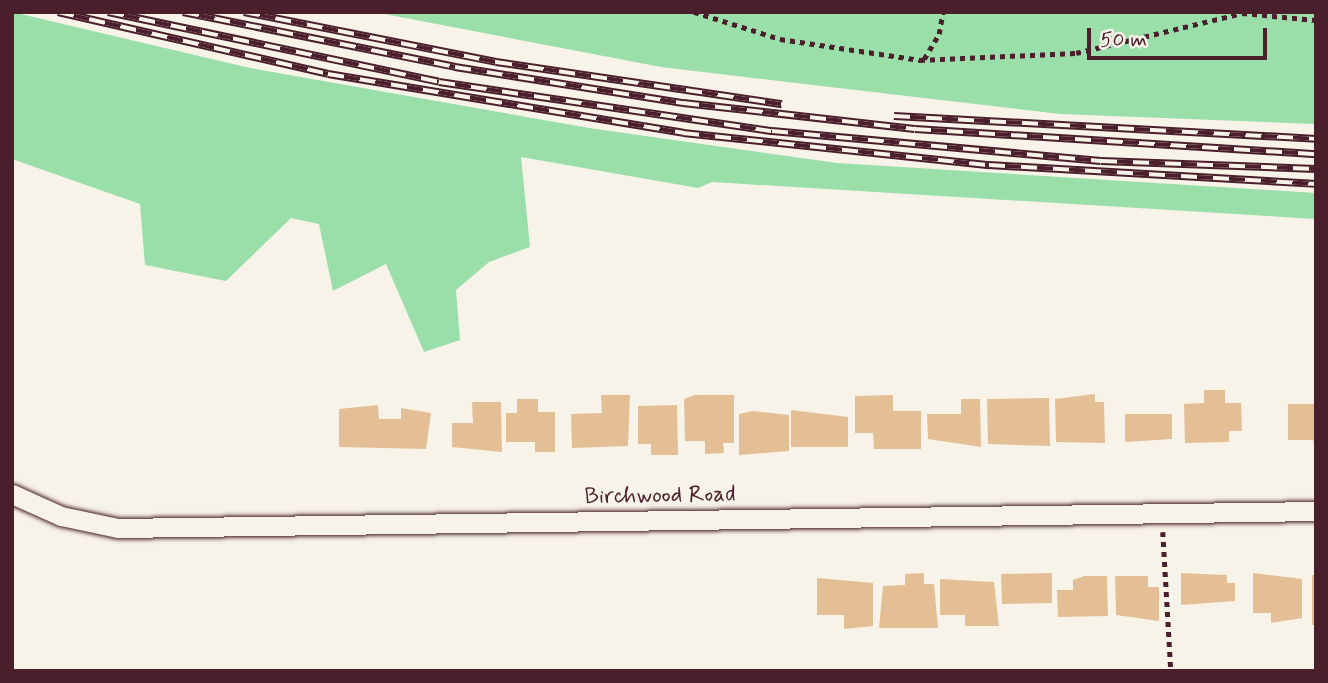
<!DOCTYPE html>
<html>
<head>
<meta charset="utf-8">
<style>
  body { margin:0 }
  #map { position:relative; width:1328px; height:683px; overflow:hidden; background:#f7f3e8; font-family:Mynerve,sans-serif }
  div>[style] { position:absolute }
  .green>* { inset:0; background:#9adeaa }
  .building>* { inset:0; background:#e4bf95 }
  .path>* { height:4.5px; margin-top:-2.25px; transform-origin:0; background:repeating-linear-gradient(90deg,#4a1f2b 0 5px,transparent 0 10px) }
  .roads { filter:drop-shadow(0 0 2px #4a1f2b) drop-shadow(0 0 2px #4a1f2b) }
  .street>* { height:19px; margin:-9.5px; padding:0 9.5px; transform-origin:9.5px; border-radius:9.5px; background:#f7f3e8 }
  .rail>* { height:8px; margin-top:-4px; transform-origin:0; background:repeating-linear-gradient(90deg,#f7f3e8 0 16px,#4a1f2b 0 32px); box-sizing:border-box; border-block:2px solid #4a1f2b }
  span { translate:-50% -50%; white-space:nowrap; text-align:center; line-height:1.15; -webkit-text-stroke:5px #f7f3e8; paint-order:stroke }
  .street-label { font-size:23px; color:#4a1f2b }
  .frame { position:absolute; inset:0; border:14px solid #4a1f2b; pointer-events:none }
  .scale { position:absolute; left:1087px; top:28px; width:180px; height:32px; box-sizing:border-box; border:4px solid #4a1f2b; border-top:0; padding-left:9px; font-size:21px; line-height:24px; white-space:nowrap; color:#4a1f2b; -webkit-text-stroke:5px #f7f3e8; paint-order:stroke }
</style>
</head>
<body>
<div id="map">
  <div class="green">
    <div style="clip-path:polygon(12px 12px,250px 68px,589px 128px,837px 163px,1316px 193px,1316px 219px,712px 182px,698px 188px,521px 157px,530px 247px,489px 262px,456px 290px,460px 340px,424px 352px,386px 264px,333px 291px,319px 224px,291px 218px,226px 281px,145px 265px,140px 204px,12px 159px)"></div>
    <div style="clip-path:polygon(374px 12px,1316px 12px,1316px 124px,1060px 114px,661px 67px)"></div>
  </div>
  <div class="building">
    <div style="clip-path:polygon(1204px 390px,1225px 390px,1225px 403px,1241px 403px,1242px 431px,1229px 431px,1229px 442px,1185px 443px,1184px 404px,1204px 403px)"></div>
    <div style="clip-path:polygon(1095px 394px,1095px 402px,1104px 402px,1105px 443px,1056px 442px,1055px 399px)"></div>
    <div style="clip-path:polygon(601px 395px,630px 395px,628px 446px,572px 448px,571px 414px,602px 413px)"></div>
    <div style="clip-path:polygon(695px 395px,734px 395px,734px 443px,723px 443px,724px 453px,705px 454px,705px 441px,685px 441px,684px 399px)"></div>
    <div style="clip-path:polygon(893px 395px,893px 411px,921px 411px,921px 449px,874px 449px,873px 433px,855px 433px,855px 396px)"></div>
    <div style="clip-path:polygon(1049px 398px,1050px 446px,988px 444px,987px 399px)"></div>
    <div style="clip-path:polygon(517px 399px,538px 399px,538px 412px,555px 412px,555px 452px,535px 452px,535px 442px,506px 442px,506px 413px,517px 413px)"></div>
    <div style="clip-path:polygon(961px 399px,980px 399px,981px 447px,928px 439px,927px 414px,961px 414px)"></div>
    <div style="clip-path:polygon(472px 402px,501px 402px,502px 452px,452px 447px,452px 423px,473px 423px)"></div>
    <div style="clip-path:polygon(1288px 404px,1316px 404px,1316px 446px,1313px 440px,1288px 440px)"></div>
    <div style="clip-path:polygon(378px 405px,379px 419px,401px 419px,401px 408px,431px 413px,426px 449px,339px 447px,339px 409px)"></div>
    <div style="clip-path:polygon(677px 405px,678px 455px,651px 455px,651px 444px,638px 444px,638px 406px)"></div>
    <div style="clip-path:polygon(791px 410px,848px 417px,848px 447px,791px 447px)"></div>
    <div style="clip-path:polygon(752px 411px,789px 415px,789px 451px,739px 455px,739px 414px)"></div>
    <div style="clip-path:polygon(1125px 414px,1172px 414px,1172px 439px,1125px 442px)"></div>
    <div style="clip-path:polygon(924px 573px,924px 584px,934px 584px,938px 628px,879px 628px,883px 586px,905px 585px,905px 574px)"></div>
    <div style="clip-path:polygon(1052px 573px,1052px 603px,1002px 604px,1001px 574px)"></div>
    <div style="clip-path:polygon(1181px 573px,1227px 575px,1227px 583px,1235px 583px,1235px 601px,1181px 605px)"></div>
    <div style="clip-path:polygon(1253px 573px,1302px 579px,1302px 618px,1271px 623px,1271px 613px,1253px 613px)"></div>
    <div style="clip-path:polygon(1312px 575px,1316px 575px,1316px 625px,1312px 625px)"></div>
    <div style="clip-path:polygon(1084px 576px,1107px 576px,1108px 616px,1058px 617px,1057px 590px,1073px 590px,1073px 580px)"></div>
    <div style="clip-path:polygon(1115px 576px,1148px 576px,1148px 587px,1159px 587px,1159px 621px,1116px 615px)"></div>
    <div style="clip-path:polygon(817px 578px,873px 583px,873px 626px,844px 629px,844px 615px,817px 615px)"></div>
    <div style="clip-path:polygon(940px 579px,994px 582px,999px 626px,965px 626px,965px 615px,940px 615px)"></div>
  </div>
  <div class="path">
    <div style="left:694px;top:12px;width:90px;rotate:17.4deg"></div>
    <div style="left:780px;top:39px;width:142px;rotate:8.5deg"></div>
    <div style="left:920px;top:60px;width:156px;rotate:-2.6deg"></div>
    <div style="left:1076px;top:53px;width:171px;rotate:-13.5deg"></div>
    <div style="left:1242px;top:13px;width:74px;rotate:5.4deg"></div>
    <div style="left:924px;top:59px;width:29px;rotate:-59deg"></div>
    <div style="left:939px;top:34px;width:22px;rotate:-80deg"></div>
    <div style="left:1163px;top:532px;width:139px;rotate:86.7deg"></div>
  </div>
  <div class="roads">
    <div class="street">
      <div style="left:12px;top:494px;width:54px;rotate:24.2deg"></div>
      <div style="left:61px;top:516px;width:58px;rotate:11.9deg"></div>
      <div style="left:118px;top:528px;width:1198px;rotate:-0.81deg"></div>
    </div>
  </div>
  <div class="rail">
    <div style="left:58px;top:12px;width:277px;rotate:12.9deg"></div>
    <div style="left:328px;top:74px;width:360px;rotate:9.4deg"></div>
    <div style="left:683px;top:133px;width:308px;rotate:6deg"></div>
    <div style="left:989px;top:165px;width:328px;rotate:3.3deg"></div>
    <div style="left:108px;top:12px;width:338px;rotate:11.9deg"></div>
    <div style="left:439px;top:82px;width:337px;rotate:8.4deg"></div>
    <div style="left:772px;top:131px;width:330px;rotate:5.2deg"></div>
    <div style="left:1101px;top:161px;width:215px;rotate:2.1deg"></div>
    <div style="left:183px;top:12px;width:278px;rotate:11.4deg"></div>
    <div style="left:455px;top:67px;width:231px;rotate:9deg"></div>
    <div style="left:683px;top:103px;width:233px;rotate:6.4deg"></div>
    <div style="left:915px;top:129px;width:402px;rotate:3.6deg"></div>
    <div style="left:244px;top:12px;width:257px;rotate:11.2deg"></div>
    <div style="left:496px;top:62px;width:289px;rotate:8.4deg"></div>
    <div style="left:894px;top:116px;width:423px;rotate:3.1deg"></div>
  </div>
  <div class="street-label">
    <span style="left:660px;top:496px;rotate:-1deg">Birchwood Road</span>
  </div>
  <div class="frame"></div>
  <div class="scale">50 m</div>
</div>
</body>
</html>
